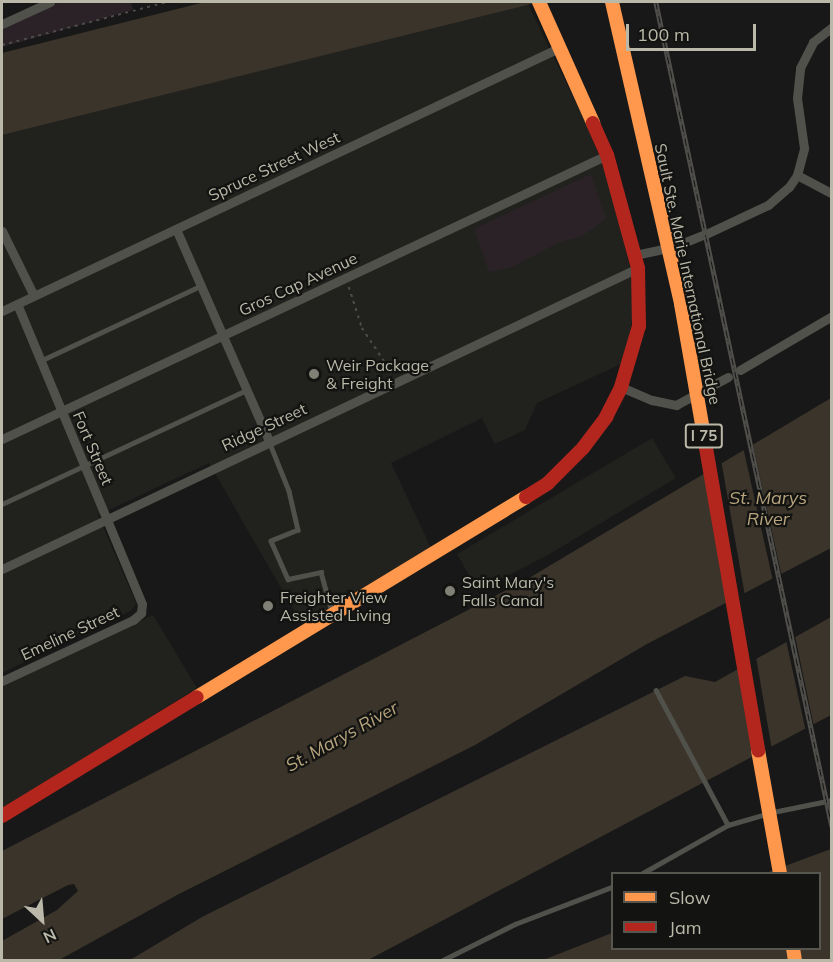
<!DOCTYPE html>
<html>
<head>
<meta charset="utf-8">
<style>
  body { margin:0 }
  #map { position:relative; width:833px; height:962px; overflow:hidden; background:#181818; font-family:Mulish,sans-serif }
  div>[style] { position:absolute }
  .built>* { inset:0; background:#21221e }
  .green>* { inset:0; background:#2b2228 }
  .water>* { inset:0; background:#3b342a }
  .pier>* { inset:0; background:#181818 }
  .path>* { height:1.5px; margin-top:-0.75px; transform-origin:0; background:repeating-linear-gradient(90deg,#4c4b48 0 3px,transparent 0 7.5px) }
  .lane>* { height:4.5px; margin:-2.25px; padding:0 2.25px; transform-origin:2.25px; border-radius:2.25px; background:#51514b }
  .street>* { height:9px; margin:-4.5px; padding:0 4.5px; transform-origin:4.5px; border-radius:4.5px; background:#51514b }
  .slow>* { height:14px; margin:-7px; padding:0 7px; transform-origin:7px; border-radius:7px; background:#ff974d }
  .jam>* { height:14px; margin:-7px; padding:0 7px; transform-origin:7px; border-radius:7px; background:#b3261e }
  .rail>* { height:4.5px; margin-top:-2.25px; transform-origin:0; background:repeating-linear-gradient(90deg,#131412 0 7px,#504f4b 0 14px); box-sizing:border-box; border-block:2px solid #504f4b }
  .dots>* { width:16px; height:16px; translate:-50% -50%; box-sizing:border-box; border:3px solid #131412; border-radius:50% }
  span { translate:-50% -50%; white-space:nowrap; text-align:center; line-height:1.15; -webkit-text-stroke:4.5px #131412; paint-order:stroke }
  .shield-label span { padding:2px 4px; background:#131412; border:2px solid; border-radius:4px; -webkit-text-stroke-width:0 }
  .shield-label { font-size:15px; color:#bab8a8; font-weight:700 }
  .street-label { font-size:16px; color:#bab8a8 }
  .poi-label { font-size:16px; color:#bab8a8 }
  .left { translate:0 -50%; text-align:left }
  .water-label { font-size:18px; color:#b7a47d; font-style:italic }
  .frame { position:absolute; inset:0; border:3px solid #bab8a8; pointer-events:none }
  .legend { position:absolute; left:611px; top:872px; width:210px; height:78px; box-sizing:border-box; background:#131412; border:2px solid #56564e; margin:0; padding:8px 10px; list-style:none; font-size:18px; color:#bab8a8 }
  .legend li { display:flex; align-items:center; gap:12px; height:30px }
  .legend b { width:30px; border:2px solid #56564e }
  .north { position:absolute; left:12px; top:890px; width:60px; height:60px; -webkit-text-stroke:4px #131412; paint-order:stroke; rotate:154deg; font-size:16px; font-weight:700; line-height:24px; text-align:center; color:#bab8a8 }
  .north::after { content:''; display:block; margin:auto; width:21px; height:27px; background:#bab8a8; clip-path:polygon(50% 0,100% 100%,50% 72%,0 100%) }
  .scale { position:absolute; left:626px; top:24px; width:130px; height:27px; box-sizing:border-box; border:3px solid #bab8a8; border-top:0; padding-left:8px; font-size:18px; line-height:21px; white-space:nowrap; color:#bab8a8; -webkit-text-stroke:4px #131412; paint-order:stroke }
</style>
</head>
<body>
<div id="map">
  <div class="built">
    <div style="clip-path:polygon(528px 4px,587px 126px,610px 185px,636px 294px,625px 362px,537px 403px,525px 430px,495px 444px,482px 418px,391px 463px,431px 548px,303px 626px,209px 463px,98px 515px,136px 603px,132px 610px,2px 673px,2px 135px)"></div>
    <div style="clip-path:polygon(652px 438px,676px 478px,548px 555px,478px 591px,457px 554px)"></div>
    <div style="clip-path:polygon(153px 615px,197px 688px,2px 810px,2px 686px)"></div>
  </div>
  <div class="green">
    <div style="clip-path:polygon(60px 2px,131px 2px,133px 10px,2px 47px,2px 28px)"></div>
    <div style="clip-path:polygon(591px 174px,606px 219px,582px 236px,560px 242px,512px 267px,489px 272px,474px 229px)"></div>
  </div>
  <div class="water">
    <div style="clip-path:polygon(205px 2px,539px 2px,2px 135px,2px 53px)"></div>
    <div style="clip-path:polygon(831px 398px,831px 548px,647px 644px,475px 745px,177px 895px,59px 960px,2px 960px,2px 941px,57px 910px,78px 891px,74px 884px,68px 885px,2px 919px,2px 851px,524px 581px)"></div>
    <div style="clip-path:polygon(831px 617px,831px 715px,368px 960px,130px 960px,202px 917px,685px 676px,715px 682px)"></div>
    <div style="clip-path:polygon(831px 849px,831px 960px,543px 960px,612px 933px,612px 948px,820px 948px,820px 874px,766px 873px)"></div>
  </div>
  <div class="pier">
    <div style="clip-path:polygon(752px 441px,782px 577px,773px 581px,743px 447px)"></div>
    <div style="clip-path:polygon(721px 460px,745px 596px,729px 604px,705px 470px)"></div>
    <div style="clip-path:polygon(795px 636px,814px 727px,806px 732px,786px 640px)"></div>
    <div style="clip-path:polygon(756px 657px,772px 750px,757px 758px,740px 665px)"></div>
  </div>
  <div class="path">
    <div style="left:2px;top:45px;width:171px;rotate:-14.6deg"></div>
    <div style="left:349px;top:287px;width:43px;rotate:72.4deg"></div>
    <div style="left:362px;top:328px;width:54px;rotate:56.3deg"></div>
  </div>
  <div class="lane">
    <div style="left:40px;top:361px;width:177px;rotate:-25.1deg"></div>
    <div style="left:269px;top:441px;width:54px;rotate:68.2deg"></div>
    <div style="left:289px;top:491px;width:40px;rotate:77deg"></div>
    <div style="left:298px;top:530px;width:29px;rotate:158deg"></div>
    <div style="left:271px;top:541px;width:42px;rotate:65.9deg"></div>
    <div style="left:288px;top:579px;width:34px;rotate:-12deg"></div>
    <div style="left:321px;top:572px;width:41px;rotate:74.6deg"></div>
    <div style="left:2px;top:504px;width:270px;rotate:-25deg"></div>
    <div style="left:656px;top:690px;width:153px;rotate:61.9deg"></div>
    <div style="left:773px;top:812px;width:60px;rotate:-11.5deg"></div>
    <div style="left:641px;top:874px;width:100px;rotate:-29.4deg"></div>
    <div style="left:728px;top:825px;width:37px;rotate:-16deg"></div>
    <div style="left:443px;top:960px;width:80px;rotate:-26.6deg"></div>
    <div style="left:515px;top:924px;width:104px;rotate:-20.9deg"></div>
  </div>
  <div class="street">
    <div style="left:2px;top:24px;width:53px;rotate:-24.6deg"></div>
    <div style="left:797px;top:175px;width:40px;rotate:28deg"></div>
    <div style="left:176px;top:229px;width:232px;rotate:66.3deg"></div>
    <div style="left:2px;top:231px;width:72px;rotate:63.8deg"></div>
    <div style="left:635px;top:255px;width:39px;rotate:-12deg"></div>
    <div style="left:673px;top:247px;width:35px;rotate:-22deg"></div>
    <div style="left:706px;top:234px;width:68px;rotate:-25.1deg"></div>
    <div style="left:768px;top:205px;width:28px;rotate:-41deg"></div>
    <div style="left:789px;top:187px;width:14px;rotate:-56deg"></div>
    <div style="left:797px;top:175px;width:28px;rotate:-75deg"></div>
    <div style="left:804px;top:148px;width:50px;rotate:-98deg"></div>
    <div style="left:797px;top:98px;width:30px;rotate:-84deg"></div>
    <div style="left:800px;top:68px;width:29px;rotate:-63deg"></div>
    <div style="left:813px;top:42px;width:24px;rotate:-38deg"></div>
    <div style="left:2px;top:311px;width:616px;rotate:-25.28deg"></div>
    <div style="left:740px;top:370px;width:107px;rotate:-30.4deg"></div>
    <div style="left:621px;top:387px;width:34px;rotate:23deg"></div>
    <div style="left:652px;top:400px;width:25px;rotate:12deg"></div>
    <div style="left:676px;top:405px;width:59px;rotate:-28.3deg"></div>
    <div style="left:2px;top:439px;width:668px;rotate:-25.15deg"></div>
    <div style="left:2px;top:569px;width:704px;rotate:-25.33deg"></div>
    <div style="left:2px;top:681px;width:145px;rotate:-25deg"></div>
    <div style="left:133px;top:620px;width:11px;rotate:-41deg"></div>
    <div style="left:141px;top:613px;width:9px;rotate:-84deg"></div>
    <div style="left:142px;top:604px;width:325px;rotate:-112.6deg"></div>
  </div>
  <div class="slow">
    <div style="left:539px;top:2px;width:133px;rotate:65.9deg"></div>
    <div style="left:612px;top:2px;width:310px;rotate:77.1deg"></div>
    <div style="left:681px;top:304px;width:140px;rotate:80.1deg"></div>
    <div style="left:197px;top:697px;width:385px;rotate:-31.3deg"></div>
    <div style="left:758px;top:750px;width:126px;rotate:79.9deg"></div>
    <div style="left:793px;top:948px;width:12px;rotate:81deg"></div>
  </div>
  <div class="jam">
    <div style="left:705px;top:442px;width:313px;rotate:80.2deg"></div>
    <div style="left:526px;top:497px;width:26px;rotate:-32deg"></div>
    <div style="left:548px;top:483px;width:49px;rotate:-45deg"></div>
    <div style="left:583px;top:448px;width:39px;rotate:-53deg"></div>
    <div style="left:606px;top:417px;width:34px;rotate:-63deg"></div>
    <div style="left:621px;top:387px;width:64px;rotate:-73.6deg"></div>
    <div style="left:639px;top:326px;width:58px;rotate:-91deg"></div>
    <div style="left:638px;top:268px;width:117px;rotate:-105.3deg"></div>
    <div style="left:607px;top:155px;width:35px;rotate:-114deg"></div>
    <div style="left:2px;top:816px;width:228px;rotate:-31.4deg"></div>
  </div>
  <div class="rail">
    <div style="left:656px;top:2px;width:843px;rotate:77.94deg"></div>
  </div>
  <div class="dots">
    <div style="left:314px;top:374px;background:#818076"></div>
    <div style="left:450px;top:591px;background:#818076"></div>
    <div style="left:268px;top:606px;background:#818076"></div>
  </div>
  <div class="shield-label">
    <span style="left:704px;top:436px">I 75</span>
  </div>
  <div class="street-label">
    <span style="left:274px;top:166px;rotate:-25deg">Spruce Street West</span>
    <span style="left:688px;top:274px;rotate:78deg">Sault Ste. Marie International Bridge</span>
    <span style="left:298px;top:284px;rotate:-25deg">Gros Cap Avenue</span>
    <span style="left:264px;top:427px;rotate:-25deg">Ridge Street</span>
    <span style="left:93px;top:448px;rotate:67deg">Fort Street</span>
    <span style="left:70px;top:633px;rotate:-25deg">Emeline Street</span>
  </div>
  <div class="poi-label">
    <span class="left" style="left:326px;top:374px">Weir Package<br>&amp; Freight</span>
    <span class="left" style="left:462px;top:591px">Saint Mary's<br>Falls Canal</span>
    <span class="left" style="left:280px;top:606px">Freighter View<br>Assisted Living</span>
  </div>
  <div class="water-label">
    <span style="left:768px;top:509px">St. Marys<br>River</span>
    <span style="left:342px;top:737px;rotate:-29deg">St. Marys River</span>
  </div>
  <div class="frame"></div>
  <ul class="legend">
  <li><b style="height:8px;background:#ff974d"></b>Slow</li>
  <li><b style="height:8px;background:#b3261e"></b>Jam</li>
  </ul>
  <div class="north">N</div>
  <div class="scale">100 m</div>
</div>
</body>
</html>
